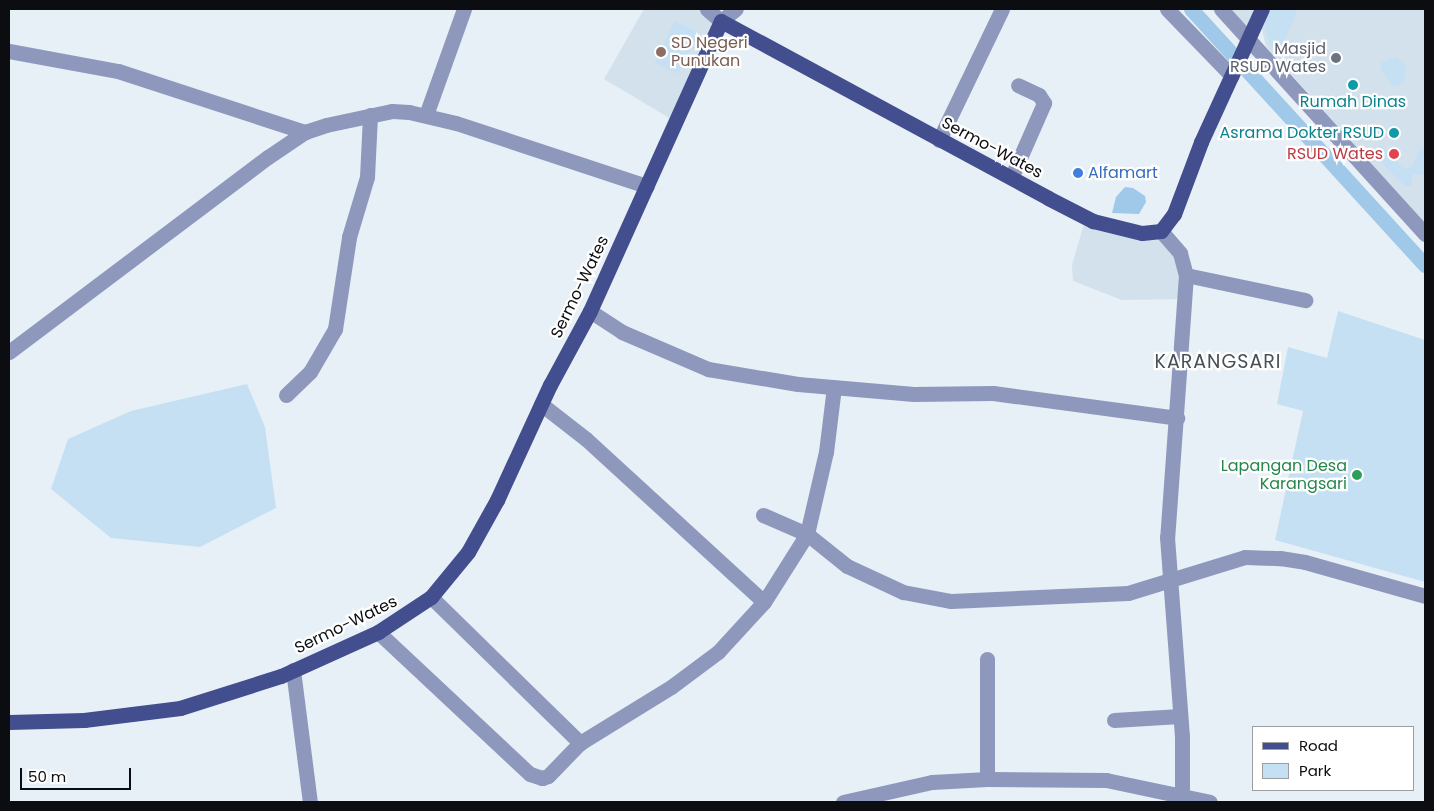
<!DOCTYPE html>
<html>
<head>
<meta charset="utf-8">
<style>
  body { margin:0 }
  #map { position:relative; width:1434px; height:811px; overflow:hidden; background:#e7f0f7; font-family:Poppins,sans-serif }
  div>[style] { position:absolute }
  .built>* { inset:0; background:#d2e1ec }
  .green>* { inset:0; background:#c6e0f3 }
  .water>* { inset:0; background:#a0c8e8 }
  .canal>* { height:15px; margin:-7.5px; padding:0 7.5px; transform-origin:7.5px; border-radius:7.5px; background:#a0c8e8 }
  .minor>* { height:15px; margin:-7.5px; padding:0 7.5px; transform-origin:7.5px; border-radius:7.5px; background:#8e98bc }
  .major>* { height:15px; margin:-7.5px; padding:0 7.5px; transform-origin:7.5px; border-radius:7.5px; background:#424e8d }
  .dots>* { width:14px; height:14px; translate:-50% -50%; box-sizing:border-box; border:2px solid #fff; border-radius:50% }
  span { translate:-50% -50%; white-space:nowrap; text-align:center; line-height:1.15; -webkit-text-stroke:4.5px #fff; paint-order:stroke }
  .education-label { font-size:16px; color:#785e54 }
  .left { translate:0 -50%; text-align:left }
  .worship-label { font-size:16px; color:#5b616d }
  .right { translate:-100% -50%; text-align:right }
  .culture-label { font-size:16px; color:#0d838f }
  .street-label { font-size:16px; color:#0b0d10 }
  .health-label { font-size:16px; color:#be3a42 }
  .shop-label { font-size:16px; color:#366cbe }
  .leisure-label { font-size:16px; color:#27864d }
  .quarter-label { font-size:19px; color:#495055; letter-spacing:1px }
  .frame { position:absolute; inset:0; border:10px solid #0b0d10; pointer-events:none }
  .legend { position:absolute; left:1252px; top:726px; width:162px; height:65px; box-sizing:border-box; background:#fff; border:1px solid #9d9e9f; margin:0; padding:6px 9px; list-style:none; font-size:15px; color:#0b0d10 }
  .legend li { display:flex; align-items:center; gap:10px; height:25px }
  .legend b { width:25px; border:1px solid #9d9e9f }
  .scale { position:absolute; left:20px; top:768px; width:111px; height:22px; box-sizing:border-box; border:2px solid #0b0d10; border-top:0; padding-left:6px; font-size:15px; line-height:18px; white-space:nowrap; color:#0b0d10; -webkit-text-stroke:4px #fff; paint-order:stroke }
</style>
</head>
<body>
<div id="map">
  <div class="built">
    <div style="clip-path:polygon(644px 9px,701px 9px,714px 19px,671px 119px,604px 79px)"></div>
    <div style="clip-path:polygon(1221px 9px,1262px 9px,1250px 37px)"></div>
    <div style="clip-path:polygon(1266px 9px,1425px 9px,1425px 224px,1266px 46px,1260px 23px)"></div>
    <div style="clip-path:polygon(1086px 217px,1161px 231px,1180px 253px,1183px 299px,1122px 300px,1073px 281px,1072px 265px)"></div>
  </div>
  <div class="green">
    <div style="clip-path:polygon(1270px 9px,1298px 9px,1279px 54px,1269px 43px,1264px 23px)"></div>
    <div style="clip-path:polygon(675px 21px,699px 33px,678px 74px,655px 62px)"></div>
    <div style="clip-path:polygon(1397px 57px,1406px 66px,1404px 81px,1398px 87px,1391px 84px,1381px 70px,1381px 63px)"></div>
    <div style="clip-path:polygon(1381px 145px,1405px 169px,1413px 165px,1418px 152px,1425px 146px,1425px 175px,1413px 174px,1411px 186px,1405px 186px,1373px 155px,1371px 151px)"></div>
    <div style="clip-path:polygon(1338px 311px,1425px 340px,1425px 582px,1275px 540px,1303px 411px,1277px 404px,1288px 347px,1327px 358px)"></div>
    <div style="clip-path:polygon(247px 384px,265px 427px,276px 508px,200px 547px,111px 538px,51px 489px,68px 439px,131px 411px)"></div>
  </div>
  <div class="water">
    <div style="clip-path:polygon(1125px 187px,1133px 188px,1145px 196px,1146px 202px,1139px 214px,1112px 213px,1116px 197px)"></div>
  </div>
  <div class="canal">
    <div style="left:1191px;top:9px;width:347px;rotate:47.6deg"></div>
  </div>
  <div class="minor">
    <div style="left:707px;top:9px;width:18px;rotate:41deg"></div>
    <div style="left:721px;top:21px;width:19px;rotate:-39deg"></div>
    <div style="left:1167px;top:9px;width:93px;rotate:45.9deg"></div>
    <div style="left:1221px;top:9px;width:304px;rotate:47.8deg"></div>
    <div style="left:9px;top:51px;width:111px;rotate:10.4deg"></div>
    <div style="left:118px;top:71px;width:197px;rotate:18.1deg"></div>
    <div style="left:426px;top:115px;width:113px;rotate:-70.3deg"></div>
    <div style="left:939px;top:140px;width:145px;rotate:-64.3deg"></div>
    <div style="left:1012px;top:176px;width:80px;rotate:-66.3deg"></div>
    <div style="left:1044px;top:103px;width:9px;rotate:-122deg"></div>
    <div style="left:1039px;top:95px;width:23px;rotate:-155deg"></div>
    <div style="left:1161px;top:231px;width:29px;rotate:49deg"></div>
    <div style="left:1180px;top:253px;width:23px;rotate:75deg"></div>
    <div style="left:1186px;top:275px;width:263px;rotate:94.1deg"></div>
    <div style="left:1167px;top:537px;width:200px;rotate:85.7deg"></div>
    <div style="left:1182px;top:736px;width:66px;rotate:90deg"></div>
    <div style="left:1186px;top:275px;width:122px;rotate:11.9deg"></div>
    <div style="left:590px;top:311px;width:38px;rotate:33deg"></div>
    <div style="left:622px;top:332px;width:94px;rotate:23.3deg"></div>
    <div style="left:708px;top:369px;width:91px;rotate:9.5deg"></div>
    <div style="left:798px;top:384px;width:116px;rotate:4.9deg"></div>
    <div style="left:914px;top:394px;width:79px;rotate:-0.7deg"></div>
    <div style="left:993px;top:393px;width:186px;rotate:7.7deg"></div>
    <div style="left:9px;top:352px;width:324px;rotate:-37deg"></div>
    <div style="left:268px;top:157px;width:45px;rotate:-34deg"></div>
    <div style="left:305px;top:132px;width:22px;rotate:-18deg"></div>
    <div style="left:326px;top:125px;width:67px;rotate:-12deg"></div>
    <div style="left:392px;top:111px;width:17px;rotate:3deg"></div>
    <div style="left:409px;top:112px;width:48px;rotate:13.2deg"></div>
    <div style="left:456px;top:123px;width:201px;rotate:18.3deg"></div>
    <div style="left:286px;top:395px;width:33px;rotate:-44deg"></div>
    <div style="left:310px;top:372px;width:50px;rotate:-59.8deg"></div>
    <div style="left:335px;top:329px;width:93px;rotate:-81.3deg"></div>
    <div style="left:349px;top:237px;width:63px;rotate:-73.3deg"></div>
    <div style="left:367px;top:177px;width:62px;rotate:-87.2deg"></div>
    <div style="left:541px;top:404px;width:57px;rotate:37.9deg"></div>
    <div style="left:586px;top:439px;width:241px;rotate:42.5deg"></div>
    <div style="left:763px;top:515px;width:48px;rotate:23.4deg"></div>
    <div style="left:807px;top:534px;width:51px;rotate:38.7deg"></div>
    <div style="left:847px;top:566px;width:62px;rotate:24.9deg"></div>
    <div style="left:903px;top:592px;width:49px;rotate:10.6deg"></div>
    <div style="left:951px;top:601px;width:177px;rotate:-2.6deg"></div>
    <div style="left:1128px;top:593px;width:122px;rotate:-17.1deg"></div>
    <div style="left:1245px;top:557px;width:35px;rotate:2deg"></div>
    <div style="left:1280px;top:558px;width:25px;rotate:9deg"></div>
    <div style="left:1305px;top:562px;width:125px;rotate:15.8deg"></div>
    <div style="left:431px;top:597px;width:209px;rotate:44.4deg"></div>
    <div style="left:378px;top:632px;width:208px;rotate:43.1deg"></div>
    <div style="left:530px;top:774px;width:13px;rotate:18deg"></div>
    <div style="left:542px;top:778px;width:6px;rotate:-18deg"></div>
    <div style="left:548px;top:776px;width:46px;rotate:-45.9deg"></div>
    <div style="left:580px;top:743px;width:107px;rotate:-31.6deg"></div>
    <div style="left:671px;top:687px;width:59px;rotate:-36.7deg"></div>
    <div style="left:718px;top:652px;width:68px;rotate:-47.4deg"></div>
    <div style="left:764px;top:602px;width:80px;rotate:-57.7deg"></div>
    <div style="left:807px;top:534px;width:84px;rotate:-77deg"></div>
    <div style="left:826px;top:452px;width:65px;rotate:-83deg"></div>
    <div style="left:293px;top:670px;width:133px;rotate:82.7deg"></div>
    <div style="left:1114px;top:720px;width:66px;rotate:-3.5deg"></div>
    <div style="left:987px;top:779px;width:120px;rotate:-90deg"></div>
    <div style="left:843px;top:802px;width:91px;rotate:-12.7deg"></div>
    <div style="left:932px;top:782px;width:55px;rotate:-3.1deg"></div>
    <div style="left:987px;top:779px;width:119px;rotate:0.5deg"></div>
    <div style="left:1106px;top:780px;width:106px;rotate:11.9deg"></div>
  </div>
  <div class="major">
    <div style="left:9px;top:722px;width:75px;rotate:-1.5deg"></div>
    <div style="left:84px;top:720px;width:97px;rotate:-7.1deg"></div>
    <div style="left:180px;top:708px;width:106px;rotate:-17.6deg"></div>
    <div style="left:281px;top:676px;width:107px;rotate:-24.4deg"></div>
    <div style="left:378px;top:632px;width:64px;rotate:-33.4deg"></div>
    <div style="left:431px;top:597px;width:58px;rotate:-50.6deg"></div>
    <div style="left:468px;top:552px;width:60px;rotate:-60.9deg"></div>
    <div style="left:497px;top:500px;width:127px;rotate:-65.3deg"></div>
    <div style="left:550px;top:385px;width:84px;rotate:-61.6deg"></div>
    <div style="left:590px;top:311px;width:318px;rotate:-65.7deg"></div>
    <div style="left:721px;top:21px;width:372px;rotate:28.4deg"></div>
    <div style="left:1048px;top:198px;width:51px;rotate:27.1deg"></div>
    <div style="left:1093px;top:221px;width:50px;rotate:13.8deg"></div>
    <div style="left:1142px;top:233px;width:19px;rotate:-6deg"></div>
    <div style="left:1161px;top:231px;width:21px;rotate:-53deg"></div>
    <div style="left:1174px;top:214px;width:77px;rotate:-69.4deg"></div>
    <div style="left:1201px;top:142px;width:146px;rotate:-65.4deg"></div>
  </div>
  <div class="dots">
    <div style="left:661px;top:52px;background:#8d6e63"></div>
    <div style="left:1336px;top:58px;background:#6b7280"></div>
    <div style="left:1353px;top:85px;background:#0f9aa8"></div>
    <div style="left:1394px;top:133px;background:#0f9aa8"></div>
    <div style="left:1394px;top:154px;background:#e0444e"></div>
    <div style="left:1078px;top:173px;background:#3f7fe0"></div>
    <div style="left:1357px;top:475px;background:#2e9e5b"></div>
  </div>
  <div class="education-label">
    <span class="left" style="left:671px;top:52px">SD Negeri<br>Punukan</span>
  </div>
  <div class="worship-label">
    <span class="right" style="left:1326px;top:58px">Masjid<br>RSUD Wates</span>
  </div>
  <div class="culture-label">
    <span style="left:1353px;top:102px">Rumah Dinas</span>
    <span class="right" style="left:1384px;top:133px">Asrama Dokter RSUD</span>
  </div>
  <div class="street-label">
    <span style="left:992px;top:148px;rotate:28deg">Sermo-Wates</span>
    <span style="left:580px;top:287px;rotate:-64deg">Sermo-Wates</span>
    <span style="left:346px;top:625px;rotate:-26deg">Sermo-Wates</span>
  </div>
  <div class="health-label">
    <span class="right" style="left:1383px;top:154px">RSUD Wates</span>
  </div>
  <div class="shop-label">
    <span class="left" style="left:1088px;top:173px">Alfamart</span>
  </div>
  <div class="leisure-label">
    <span class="right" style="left:1347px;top:475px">Lapangan Desa<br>Karangsari</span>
  </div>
  <div class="quarter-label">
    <span style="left:1218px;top:362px">KARANGSARI</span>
  </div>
  <div class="frame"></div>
  <ul class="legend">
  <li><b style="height:6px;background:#424e8d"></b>Road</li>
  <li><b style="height:14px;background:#c6e0f3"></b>Park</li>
  </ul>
  <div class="scale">50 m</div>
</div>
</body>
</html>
